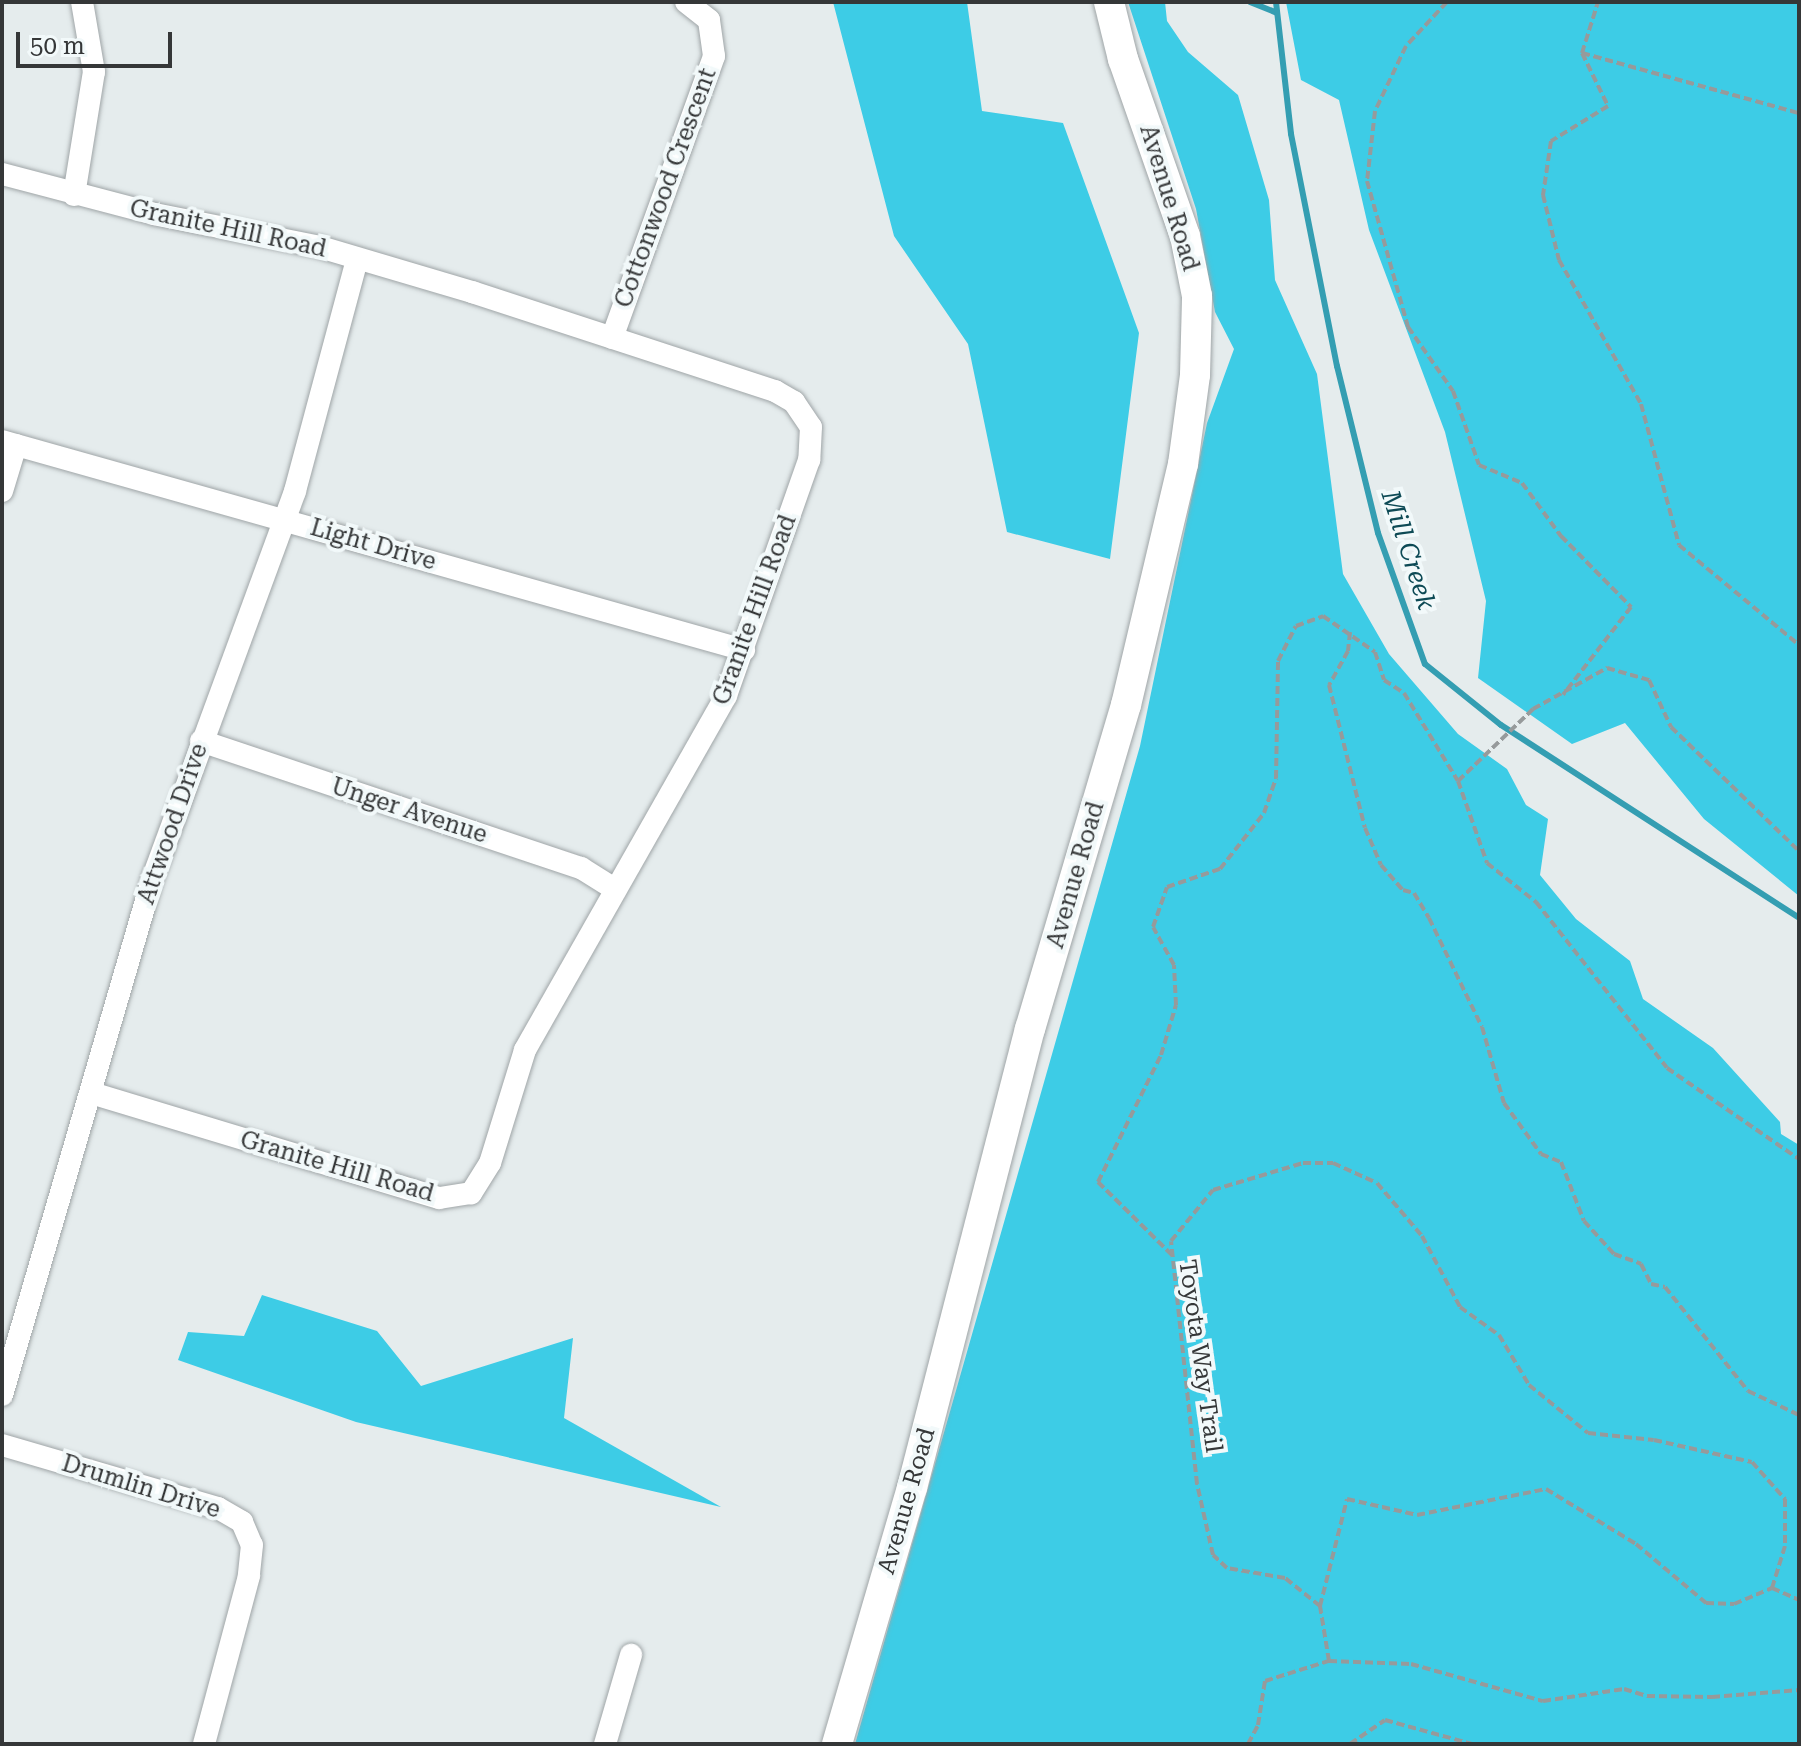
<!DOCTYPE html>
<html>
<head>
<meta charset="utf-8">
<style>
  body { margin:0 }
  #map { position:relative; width:1801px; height:1746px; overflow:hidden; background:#e5eced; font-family:"Roboto Serif",serif }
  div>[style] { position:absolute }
  .forest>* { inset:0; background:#3dcce6 }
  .stream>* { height:6px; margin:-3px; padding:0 3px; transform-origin:3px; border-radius:3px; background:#349eb2 }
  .path>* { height:4px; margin-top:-2px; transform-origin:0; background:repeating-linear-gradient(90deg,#969a9b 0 8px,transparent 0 12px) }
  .roads { filter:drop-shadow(0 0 2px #9fa5a7) drop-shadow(0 0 2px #9fa5a7) }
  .street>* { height:22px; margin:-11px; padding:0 11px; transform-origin:11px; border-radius:11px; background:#fff }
  .secondary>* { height:30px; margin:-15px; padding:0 15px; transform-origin:15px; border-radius:15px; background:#fff }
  span { translate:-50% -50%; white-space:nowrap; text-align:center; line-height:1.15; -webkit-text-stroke:8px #f2f9fa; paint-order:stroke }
  .street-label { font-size:24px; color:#353738 }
  .water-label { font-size:26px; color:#0d4a55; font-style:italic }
  .frame { position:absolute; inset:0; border:4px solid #353738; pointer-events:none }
  .scale { position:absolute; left:16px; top:32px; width:156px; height:36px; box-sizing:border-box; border:4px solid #353738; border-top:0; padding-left:10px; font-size:24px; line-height:28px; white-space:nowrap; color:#353738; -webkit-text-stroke:6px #f2f9fa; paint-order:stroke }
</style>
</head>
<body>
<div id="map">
  <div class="forest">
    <div style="clip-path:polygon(833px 2px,967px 2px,982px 111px,1063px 123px,1139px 333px,1110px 559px,1007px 532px,968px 344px,894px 236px)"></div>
    <div style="clip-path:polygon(1128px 2px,1165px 2px,1167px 21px,1188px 52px,1238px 95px,1269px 200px,1275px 280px,1317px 374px,1343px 574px,1389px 654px,1458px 734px,1507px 769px,1526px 805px,1548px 819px,1540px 875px,1576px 919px,1630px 961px,1643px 999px,1713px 1048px,1780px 1122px,1781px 1134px,1799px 1145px,1799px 1744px,855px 1744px,1140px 746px,1207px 423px,1234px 349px,1215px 312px,1196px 209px)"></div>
    <div style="clip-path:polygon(1286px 2px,1799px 2px,1799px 896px,1704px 819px,1625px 723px,1572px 744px,1478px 678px,1486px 601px,1445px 432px,1369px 230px,1339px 100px,1301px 80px)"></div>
    <div style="clip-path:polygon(262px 1295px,377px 1331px,421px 1386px,573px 1338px,564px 1418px,721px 1507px,356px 1422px,178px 1360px,188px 1332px,244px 1336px)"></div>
  </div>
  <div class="stream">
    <div style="left:1250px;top:2px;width:29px;rotate:22deg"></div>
    <div style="left:1276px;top:2px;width:133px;rotate:83.5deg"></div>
    <div style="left:1291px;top:134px;width:237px;rotate:78.8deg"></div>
    <div style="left:1337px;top:366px;width:172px;rotate:76.2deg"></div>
    <div style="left:1378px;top:533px;width:139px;rotate:70.3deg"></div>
    <div style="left:1425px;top:664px;width:97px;rotate:38.8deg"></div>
    <div style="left:1501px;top:725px;width:355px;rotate:32.9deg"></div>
  </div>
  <div class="path">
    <div style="left:1447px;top:2px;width:60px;rotate:133deg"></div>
    <div style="left:1406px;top:46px;width:72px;rotate:115.5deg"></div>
    <div style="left:1375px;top:111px;width:70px;rotate:96.5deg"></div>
    <div style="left:1367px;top:181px;width:152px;rotate:74.3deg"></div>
    <div style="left:1408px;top:327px;width:78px;rotate:54.9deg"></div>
    <div style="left:1453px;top:391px;width:78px;rotate:70.6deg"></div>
    <div style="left:1479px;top:465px;width:47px;rotate:22.7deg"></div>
    <div style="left:1522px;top:483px;width:66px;rotate:53.7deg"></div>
    <div style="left:1561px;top:536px;width:100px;rotate:45.4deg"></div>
    <div style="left:1631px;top:607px;width:111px;rotate:127.7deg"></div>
    <div style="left:1582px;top:53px;width:59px;rotate:63.9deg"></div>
    <div style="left:1608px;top:106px;width:67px;rotate:148.4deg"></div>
    <div style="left:1551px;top:141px;width:55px;rotate:98.4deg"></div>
    <div style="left:1543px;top:195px;width:67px;rotate:76.2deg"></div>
    <div style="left:1559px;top:260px;width:166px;rotate:60.3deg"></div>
    <div style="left:1641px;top:404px;width:146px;rotate:74.9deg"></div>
    <div style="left:1679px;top:545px;width:156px;rotate:39.8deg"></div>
    <div style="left:1582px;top:53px;width:225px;rotate:15.5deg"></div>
    <div style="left:1582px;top:53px;width:53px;rotate:-72.6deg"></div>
    <div style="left:1350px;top:632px;width:19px;rotate:96deg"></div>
    <div style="left:1348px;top:651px;width:39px;rotate:119deg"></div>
    <div style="left:1329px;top:685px;width:147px;rotate:75.9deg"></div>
    <div style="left:1365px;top:828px;width:40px;rotate:66.6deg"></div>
    <div style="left:1381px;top:865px;width:33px;rotate:49deg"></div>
    <div style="left:1403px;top:890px;width:11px;rotate:15deg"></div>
    <div style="left:1414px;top:893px;width:29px;rotate:59deg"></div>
    <div style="left:1429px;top:918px;width:121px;rotate:64.1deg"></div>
    <div style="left:1482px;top:1027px;width:79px;rotate:73.9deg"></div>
    <div style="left:1504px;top:1103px;width:63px;rotate:54deg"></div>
    <div style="left:1541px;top:1154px;width:22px;rotate:22deg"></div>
    <div style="left:1561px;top:1162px;width:63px;rotate:68.7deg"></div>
    <div style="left:1584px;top:1221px;width:45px;rotate:47.7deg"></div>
    <div style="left:1614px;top:1254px;width:29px;rotate:20deg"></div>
    <div style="left:1641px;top:1264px;width:22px;rotate:63deg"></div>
    <div style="left:1651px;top:1284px;width:14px;rotate:12deg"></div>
    <div style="left:1665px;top:1287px;width:133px;rotate:51.4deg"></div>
    <div style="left:1748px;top:1391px;width:56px;rotate:25.2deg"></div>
    <div style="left:1458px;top:781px;width:104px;rotate:-43.8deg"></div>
    <div style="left:1533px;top:709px;width:85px;rotate:-29deg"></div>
    <div style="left:1607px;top:668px;width:44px;rotate:15.9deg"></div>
    <div style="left:1649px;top:680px;width:52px;rotate:64.9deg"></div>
    <div style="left:1671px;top:727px;width:178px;rotate:44.1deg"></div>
    <div style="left:1172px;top:1255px;width:104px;rotate:-135.4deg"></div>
    <div style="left:1098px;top:1182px;width:142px;rotate:-63.6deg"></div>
    <div style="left:1161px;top:1055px;width:52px;rotate:-73.3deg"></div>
    <div style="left:1176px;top:1005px;width:40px;rotate:-92.9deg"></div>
    <div style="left:1174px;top:965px;width:43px;rotate:-118.9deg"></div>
    <div style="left:1153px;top:927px;width:42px;rotate:-70.7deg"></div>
    <div style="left:1167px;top:887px;width:56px;rotate:-18.8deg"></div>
    <div style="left:1220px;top:869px;width:71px;rotate:-51.8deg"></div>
    <div style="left:1264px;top:813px;width:37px;rotate:-71deg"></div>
    <div style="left:1276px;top:778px;width:117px;rotate:-89deg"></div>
    <div style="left:1278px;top:661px;width:39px;rotate:-63deg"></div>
    <div style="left:1296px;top:626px;width:29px;rotate:-20deg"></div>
    <div style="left:1323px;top:616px;width:63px;rotate:34.7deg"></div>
    <div style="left:1375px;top:652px;width:29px;rotate:72deg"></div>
    <div style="left:1384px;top:680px;width:24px;rotate:33deg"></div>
    <div style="left:1404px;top:693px;width:103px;rotate:58.5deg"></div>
    <div style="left:1458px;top:781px;width:87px;rotate:70.5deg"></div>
    <div style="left:1487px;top:863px;width:63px;rotate:38.5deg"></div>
    <div style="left:1536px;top:902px;width:211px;rotate:51.7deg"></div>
    <div style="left:1667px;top:1068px;width:160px;rotate:34.6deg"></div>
    <div style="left:1320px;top:1606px;width:110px;rotate:-75.8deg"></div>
    <div style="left:1347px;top:1499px;width:72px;rotate:12.9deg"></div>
    <div style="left:1417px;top:1515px;width:132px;rotate:-11.4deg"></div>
    <div style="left:1546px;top:1489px;width:105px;rotate:31.4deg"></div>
    <div style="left:1636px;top:1544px;width:92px;rotate:40.1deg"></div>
    <div style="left:1706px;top:1603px;width:28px;rotate:2deg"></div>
    <div style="left:1734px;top:1604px;width:41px;rotate:-22.8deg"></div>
    <div style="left:1772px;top:1588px;width:30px;rotate:24deg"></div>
    <div style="left:1329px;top:1661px;width:56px;rotate:-99.3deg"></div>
    <div style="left:1320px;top:1606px;width:45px;rotate:-141.3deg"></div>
    <div style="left:1285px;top:1578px;width:59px;rotate:-170.2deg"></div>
    <div style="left:1227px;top:1568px;width:19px;rotate:-137deg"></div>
    <div style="left:1213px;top:1555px;width:73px;rotate:-102.7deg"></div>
    <div style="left:1197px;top:1484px;width:244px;rotate:-96.1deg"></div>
    <div style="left:1171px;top:1241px;width:66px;rotate:-50.5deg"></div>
    <div style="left:1213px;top:1190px;width:94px;rotate:-16.7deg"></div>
    <div style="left:1303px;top:1163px;width:30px"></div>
    <div style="left:1333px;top:1163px;width:48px;rotate:24.4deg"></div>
    <div style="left:1377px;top:1183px;width:70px;rotate:49.7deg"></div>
    <div style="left:1422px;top:1236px;width:81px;rotate:61.8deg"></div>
    <div style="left:1460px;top:1307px;width:48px;rotate:35.7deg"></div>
    <div style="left:1499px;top:1335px;width:58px;rotate:59deg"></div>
    <div style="left:1529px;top:1385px;width:76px;rotate:39.1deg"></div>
    <div style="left:1588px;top:1433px;width:66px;rotate:6.1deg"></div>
    <div style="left:1654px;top:1440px;width:100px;rotate:12.7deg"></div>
    <div style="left:1752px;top:1462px;width:50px;rotate:48.3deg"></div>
    <div style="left:1785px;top:1499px;width:47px;rotate:90deg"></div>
    <div style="left:1785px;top:1546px;width:44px;rotate:107.2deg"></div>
    <div style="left:1248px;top:1744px;width:21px;rotate:-62deg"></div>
    <div style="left:1258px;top:1725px;width:45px;rotate:-81deg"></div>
    <div style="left:1265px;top:1681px;width:67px;rotate:-17.4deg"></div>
    <div style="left:1329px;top:1661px;width:82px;rotate:2.1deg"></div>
    <div style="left:1411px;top:1664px;width:137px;rotate:15.7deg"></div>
    <div style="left:1543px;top:1701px;width:82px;rotate:-8.4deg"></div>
    <div style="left:1624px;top:1689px;width:24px;rotate:17deg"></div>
    <div style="left:1647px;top:1696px;width:65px;rotate:0.9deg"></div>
    <div style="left:1712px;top:1697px;width:87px;rotate:-4.6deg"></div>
    <div style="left:1350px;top:1744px;width:42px;rotate:-34.4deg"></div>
    <div style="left:1385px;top:1720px;width:90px;rotate:15.4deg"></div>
  </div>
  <div class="roads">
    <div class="street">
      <div style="left:2px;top:174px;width:157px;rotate:14.7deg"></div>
      <div style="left:154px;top:214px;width:169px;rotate:11.2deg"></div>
      <div style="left:320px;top:247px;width:159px;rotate:16.5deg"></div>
      <div style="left:472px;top:292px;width:319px;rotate:18.1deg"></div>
      <div style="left:775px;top:391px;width:22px;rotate:30deg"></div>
      <div style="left:794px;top:402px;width:30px;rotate:56deg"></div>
      <div style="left:811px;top:427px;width:33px;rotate:93deg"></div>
      <div style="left:809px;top:460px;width:250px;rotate:109.4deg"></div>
      <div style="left:726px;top:696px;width:407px;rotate:119.6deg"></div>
      <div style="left:525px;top:1050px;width:118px;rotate:107.2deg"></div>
      <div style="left:490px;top:1163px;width:36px;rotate:122deg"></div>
      <div style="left:471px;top:1193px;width:32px;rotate:171deg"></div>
      <div style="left:439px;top:1198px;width:363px;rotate:-163.2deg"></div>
      <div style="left:74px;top:195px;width:125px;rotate:-80.8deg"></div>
      <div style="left:94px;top:72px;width:71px;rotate:-99.7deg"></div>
      <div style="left:612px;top:338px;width:300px;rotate:-70.1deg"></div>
      <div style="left:714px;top:56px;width:36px;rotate:-98deg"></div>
      <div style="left:709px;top:20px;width:29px;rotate:-142deg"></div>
      <div style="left:2px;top:441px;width:771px;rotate:15.73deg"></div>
      <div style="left:2px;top:491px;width:48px;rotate:-73.1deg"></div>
      <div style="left:201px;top:741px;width:401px;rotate:18.5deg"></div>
      <div style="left:581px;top:868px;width:38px;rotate:32deg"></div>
      <div style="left:2px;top:1395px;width:536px;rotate:-73.76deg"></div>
      <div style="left:152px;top:880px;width:414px;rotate:-69.8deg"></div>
      <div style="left:295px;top:491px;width:240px;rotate:-75deg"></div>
      <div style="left:2px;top:1445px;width:225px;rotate:16.3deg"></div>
      <div style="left:218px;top:1508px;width:28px;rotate:30deg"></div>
      <div style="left:242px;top:1522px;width:25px;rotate:67deg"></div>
      <div style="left:252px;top:1545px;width:31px;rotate:96deg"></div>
      <div style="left:249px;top:1576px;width:174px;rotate:105deg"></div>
      <div style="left:605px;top:1744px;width:93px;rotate:-73.7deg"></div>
    </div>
    <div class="secondary">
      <div style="left:837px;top:1744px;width:267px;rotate:-73.7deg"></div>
      <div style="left:912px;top:1488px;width:474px;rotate:-75.6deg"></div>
      <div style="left:1030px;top:1029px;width:338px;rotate:-73.5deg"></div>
      <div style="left:1126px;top:705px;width:248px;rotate:-76.7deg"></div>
      <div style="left:1183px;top:464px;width:90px;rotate:-82.3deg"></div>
      <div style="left:1195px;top:375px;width:79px;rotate:-88.5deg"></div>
      <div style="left:1197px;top:296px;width:61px;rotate:-101.3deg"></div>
      <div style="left:1185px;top:236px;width:188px;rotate:-109.3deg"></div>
      <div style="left:1123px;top:59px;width:59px;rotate:-103.8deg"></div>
    </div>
  </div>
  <div class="street-label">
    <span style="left:666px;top:188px;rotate:-70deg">Cottonwood Crescent</span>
    <span style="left:1169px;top:198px;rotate:73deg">Avenue Road</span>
    <span style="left:228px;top:229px;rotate:12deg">Granite Hill Road</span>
    <span style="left:373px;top:545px;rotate:16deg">Light Drive</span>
    <span style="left:755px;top:610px;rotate:-70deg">Granite Hill Road</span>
    <span style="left:409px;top:811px;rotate:18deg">Unger Avenue</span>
    <span style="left:173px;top:824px;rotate:-71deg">Attwood Drive</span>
    <span style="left:1076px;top:875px;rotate:-74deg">Avenue Road</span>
    <span style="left:337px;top:1167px;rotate:16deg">Granite Hill Road</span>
    <span style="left:1200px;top:1356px;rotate:82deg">Toyota Way Trail</span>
    <span style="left:141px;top:1487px;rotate:17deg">Drumlin Drive</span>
    <span style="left:907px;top:1501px;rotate:-74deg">Avenue Road</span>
  </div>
  <div class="water-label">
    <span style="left:1408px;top:550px;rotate:72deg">Mill Creek</span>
  </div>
  <div class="frame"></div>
  <div class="scale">50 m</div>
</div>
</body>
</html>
